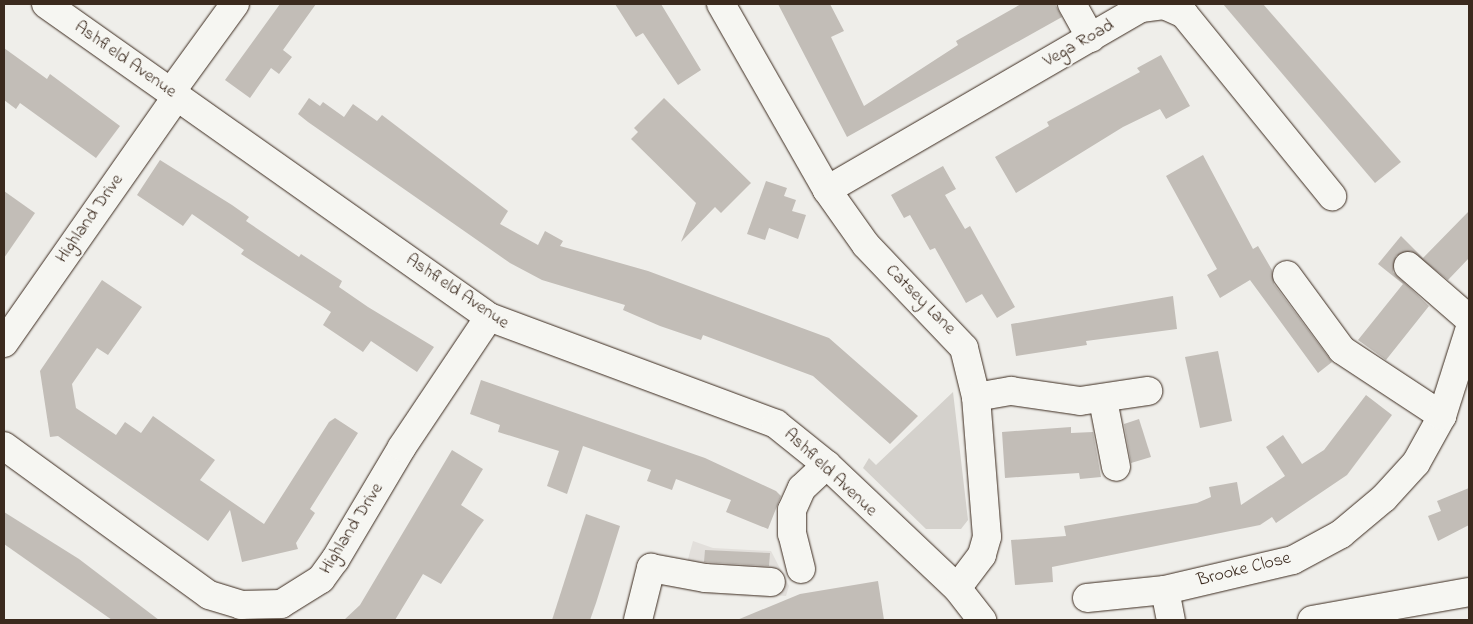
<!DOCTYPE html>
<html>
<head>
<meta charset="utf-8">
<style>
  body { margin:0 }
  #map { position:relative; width:1473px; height:624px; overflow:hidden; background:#efeeea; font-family:"Indie Flower",sans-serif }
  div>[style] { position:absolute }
  .built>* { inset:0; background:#e2dfdb }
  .green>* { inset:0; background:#d4d1cc }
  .building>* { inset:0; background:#c2bdb7 }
  .roads { filter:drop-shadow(0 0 1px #3b2a1e) drop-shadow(0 0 1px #3b2a1e) }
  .minor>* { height:28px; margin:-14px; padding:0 14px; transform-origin:14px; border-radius:14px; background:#f6f6f2 }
  .major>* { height:28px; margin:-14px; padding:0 14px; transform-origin:14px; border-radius:14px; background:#f6f6f2 }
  span { translate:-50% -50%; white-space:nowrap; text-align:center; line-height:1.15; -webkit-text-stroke:4px #f6f6f2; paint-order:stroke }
  .street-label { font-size:18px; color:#3b2a1e }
  .frame { position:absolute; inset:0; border:5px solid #3b2a1e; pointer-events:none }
</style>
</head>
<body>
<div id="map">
  <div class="built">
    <div style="clip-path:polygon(693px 541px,713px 548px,771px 551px,789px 586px,786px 596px,700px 590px,681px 584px)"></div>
  </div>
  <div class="green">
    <div style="clip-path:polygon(953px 392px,968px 520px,961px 529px,926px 529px,863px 468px,869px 458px,876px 465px)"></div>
  </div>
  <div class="building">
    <div style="clip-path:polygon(280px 4px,316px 4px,283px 50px,292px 57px,279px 74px,271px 68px,250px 98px,225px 80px)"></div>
    <div style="clip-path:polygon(615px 4px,661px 4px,701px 70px,678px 85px,643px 33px,636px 37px)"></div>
    <div style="clip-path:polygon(778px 4px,830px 4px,844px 31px,831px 37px,864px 106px,958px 45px,956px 41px,1021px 4px,1055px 4px,1062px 17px,847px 137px)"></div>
    <div style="clip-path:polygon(1223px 4px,1263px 4px,1401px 162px,1375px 183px)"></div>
    <div style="clip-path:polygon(4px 48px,47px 79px,50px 74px,120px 126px,96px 158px,20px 103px,16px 109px,4px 100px)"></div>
    <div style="clip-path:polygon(1161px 55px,1190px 106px,1166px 119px,1160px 109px,1123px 127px,1016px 193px,995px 157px,1049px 126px,1047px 122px,1140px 72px,1137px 68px)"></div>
    <div style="clip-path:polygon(309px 98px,320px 106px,323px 102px,344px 117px,353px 104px,377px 121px,382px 115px,508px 211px,500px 224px,538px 245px,545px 231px,563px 241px,560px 246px,648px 271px,829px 338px,918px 416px,890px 444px,813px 376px,703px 335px,701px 340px,660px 326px,623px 310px,625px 305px,542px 280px,510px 263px,308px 122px,298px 114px)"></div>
    <div style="clip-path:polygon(664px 98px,751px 183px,721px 213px,715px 207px,681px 242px,696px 203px,631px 139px,638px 132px,634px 128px)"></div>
    <div style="clip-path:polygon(1203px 155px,1253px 249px,1258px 246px,1272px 270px,1274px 284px,1332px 362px,1318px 373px,1250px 280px,1220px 298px,1207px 275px,1217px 269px,1166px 176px)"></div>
    <div style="clip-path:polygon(160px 160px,232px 205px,249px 217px,246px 221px,299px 257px,301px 254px,342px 281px,339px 287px,368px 307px,434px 347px,417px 372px,371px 341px,363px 352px,323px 325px,331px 312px,241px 254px,244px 250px,192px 214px,183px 226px,137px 195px)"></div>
    <div style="clip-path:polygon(943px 166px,956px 189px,945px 195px,965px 229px,970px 226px,1015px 307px,997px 318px,982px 294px,966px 303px,935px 248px,930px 250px,910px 215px,904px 218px,891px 195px)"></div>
    <div style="clip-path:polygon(766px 181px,787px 188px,784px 196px,796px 200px,792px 211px,806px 215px,798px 239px,769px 228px,765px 240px,747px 234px)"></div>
    <div style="clip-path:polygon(4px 191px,35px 213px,4px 258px)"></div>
    <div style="clip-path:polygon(1469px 211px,1469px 258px,1448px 280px,1411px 251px,1396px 256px,1393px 272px,1429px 306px,1386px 360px,1358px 340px,1403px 284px,1378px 264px,1401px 236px,1423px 258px)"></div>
    <div style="clip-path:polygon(102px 280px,142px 307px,108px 355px,97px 348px,72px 384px,76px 408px,116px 435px,125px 422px,141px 433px,153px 416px,215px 460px,200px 480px,264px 524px,329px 422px,335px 418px,358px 433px,310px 509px,315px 513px,296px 543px,298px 549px,242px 562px,230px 510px,208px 541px,58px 436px,50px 437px,40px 371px)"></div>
    <div style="clip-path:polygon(1173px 296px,1177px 329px,1086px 341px,1087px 345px,1016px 356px,1011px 324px)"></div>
    <div style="clip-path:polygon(1218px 351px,1232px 421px,1200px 428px,1185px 357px)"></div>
    <div style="clip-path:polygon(481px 380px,705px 458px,776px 491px,781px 496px,768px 529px,726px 512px,731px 500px,676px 479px,672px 490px,647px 481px,651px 470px,583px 446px,567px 494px,547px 486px,559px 451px,498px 432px,500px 425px,470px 414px)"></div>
    <div style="clip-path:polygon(1366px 395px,1392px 415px,1347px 475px,1276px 523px,1272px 517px,1260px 525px,1052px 567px,1053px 582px,1015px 585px,1011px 540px,1066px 536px,1064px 526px,1197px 503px,1211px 497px,1209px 487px,1237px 482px,1241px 505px,1285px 476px,1266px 447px,1283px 435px,1302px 464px,1324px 450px)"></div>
    <div style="clip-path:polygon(1139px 419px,1151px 457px,1131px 463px,1124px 424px)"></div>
    <div style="clip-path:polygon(1071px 427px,1071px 433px,1093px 432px,1101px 477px,1080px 479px,1079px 473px,1005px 478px,1002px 432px)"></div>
    <div style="clip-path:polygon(452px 450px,483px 469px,461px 505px,484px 520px,478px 528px,441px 584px,423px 574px,395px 620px,344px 620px,360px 605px)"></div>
    <div style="clip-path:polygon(1469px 488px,1469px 525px,1438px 541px,1428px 516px,1441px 511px,1437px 501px)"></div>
    <div style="clip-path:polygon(4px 512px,79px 559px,159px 620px,112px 620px,4px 544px)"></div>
    <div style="clip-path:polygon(586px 514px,620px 526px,596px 603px,590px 620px,552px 620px)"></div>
    <div style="clip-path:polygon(705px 550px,770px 553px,769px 566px,704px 562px)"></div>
    <div style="clip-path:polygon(878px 581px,884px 620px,737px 620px,800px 594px)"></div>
  </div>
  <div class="roads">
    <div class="minor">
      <div style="left:46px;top:4px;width:542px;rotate:35.24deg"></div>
      <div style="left:489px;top:317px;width:306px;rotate:20.4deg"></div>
      <div style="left:776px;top:424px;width:65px;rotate:38.8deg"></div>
      <div style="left:827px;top:465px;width:179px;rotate:43.4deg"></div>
      <div style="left:721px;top:4px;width:214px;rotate:60.3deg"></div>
      <div style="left:827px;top:190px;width:67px;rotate:54.7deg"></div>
      <div style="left:866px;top:245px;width:142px;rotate:46.4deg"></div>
      <div style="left:964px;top:348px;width:50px;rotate:76.2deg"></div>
      <div style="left:976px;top:397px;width:140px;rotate:85.5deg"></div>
      <div style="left:987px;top:537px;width:19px;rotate:106deg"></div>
      <div style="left:982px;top:555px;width:41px;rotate:127.1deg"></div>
      <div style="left:957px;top:588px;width:41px;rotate:52deg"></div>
      <div style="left:1072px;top:4px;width:39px;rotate:61deg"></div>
      <div style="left:171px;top:92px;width:109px;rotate:-54deg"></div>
      <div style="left:827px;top:190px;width:363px;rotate:-30.1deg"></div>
      <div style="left:1141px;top:8px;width:23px;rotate:-7deg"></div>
      <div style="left:1164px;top:5px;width:22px;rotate:24deg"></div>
      <div style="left:1184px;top:14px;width:235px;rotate:50.9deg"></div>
      <div style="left:1408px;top:266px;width:81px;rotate:41deg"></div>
      <div style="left:1287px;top:275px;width:93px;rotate:53.7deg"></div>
      <div style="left:1342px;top:350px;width:120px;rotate:33.4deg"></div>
      <div style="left:4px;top:343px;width:302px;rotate:-55deg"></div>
      <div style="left:976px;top:397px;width:36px;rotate:-10deg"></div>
      <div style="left:1011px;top:391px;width:70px;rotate:8.2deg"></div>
      <div style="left:1080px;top:401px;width:69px;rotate:-8.4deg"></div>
      <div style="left:1103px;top:400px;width:68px;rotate:79deg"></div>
      <div style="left:4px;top:446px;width:253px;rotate:36deg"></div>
      <div style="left:209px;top:595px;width:34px;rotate:17deg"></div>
      <div style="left:241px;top:605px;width:40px;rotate:-1.4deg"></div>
      <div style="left:281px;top:604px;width:47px;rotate:-32deg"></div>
      <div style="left:321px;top:579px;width:24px;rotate:-54deg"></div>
      <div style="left:335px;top:560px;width:131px;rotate:-59.3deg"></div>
      <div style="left:402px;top:447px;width:156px;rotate:-56.2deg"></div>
      <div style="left:801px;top:569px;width:36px;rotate:-104deg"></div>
      <div style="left:792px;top:534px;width:24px;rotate:-90deg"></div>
      <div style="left:792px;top:510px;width:24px;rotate:-66deg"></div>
      <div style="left:802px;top:488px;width:34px;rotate:-43deg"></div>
      <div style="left:1165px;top:590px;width:31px;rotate:79deg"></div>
      <div style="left:1087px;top:598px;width:78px;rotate:-5.9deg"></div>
      <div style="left:1165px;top:590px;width:131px;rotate:-13.2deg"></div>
      <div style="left:1293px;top:560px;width:55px;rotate:-28.4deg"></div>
      <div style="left:1341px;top:534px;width:56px;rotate:-39.9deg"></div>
      <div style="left:1384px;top:498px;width:47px;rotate:-47.6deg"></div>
      <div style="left:1416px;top:463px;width:54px;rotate:-61deg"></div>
      <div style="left:1442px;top:416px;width:89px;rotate:-72.4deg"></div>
      <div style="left:638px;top:620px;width:54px;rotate:-76deg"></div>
      <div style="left:651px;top:568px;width:55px;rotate:10.5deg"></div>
      <div style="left:705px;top:578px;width:66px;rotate:3.5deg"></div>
    </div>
    <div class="major">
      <div style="left:1312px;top:620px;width:159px;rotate:-10.1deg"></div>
    </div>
  </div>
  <div class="street-label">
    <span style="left:1079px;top:44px;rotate:-30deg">Vega Road</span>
    <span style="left:125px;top:60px;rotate:35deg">Ashfield Avenue</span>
    <span style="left:90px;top:219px;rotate:-55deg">Highland Drive</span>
    <span style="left:457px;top:292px;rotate:34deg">Ashfield Avenue</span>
    <span style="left:920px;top:300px;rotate:45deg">Catsey Lane</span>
    <span style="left:830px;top:473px;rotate:43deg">Ashfield Avenue</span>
    <span style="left:352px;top:529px;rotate:-58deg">Highland Drive</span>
    <span style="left:1244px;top:570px;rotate:-14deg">Brooke Close</span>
  </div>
  <div class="frame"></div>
</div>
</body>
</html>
